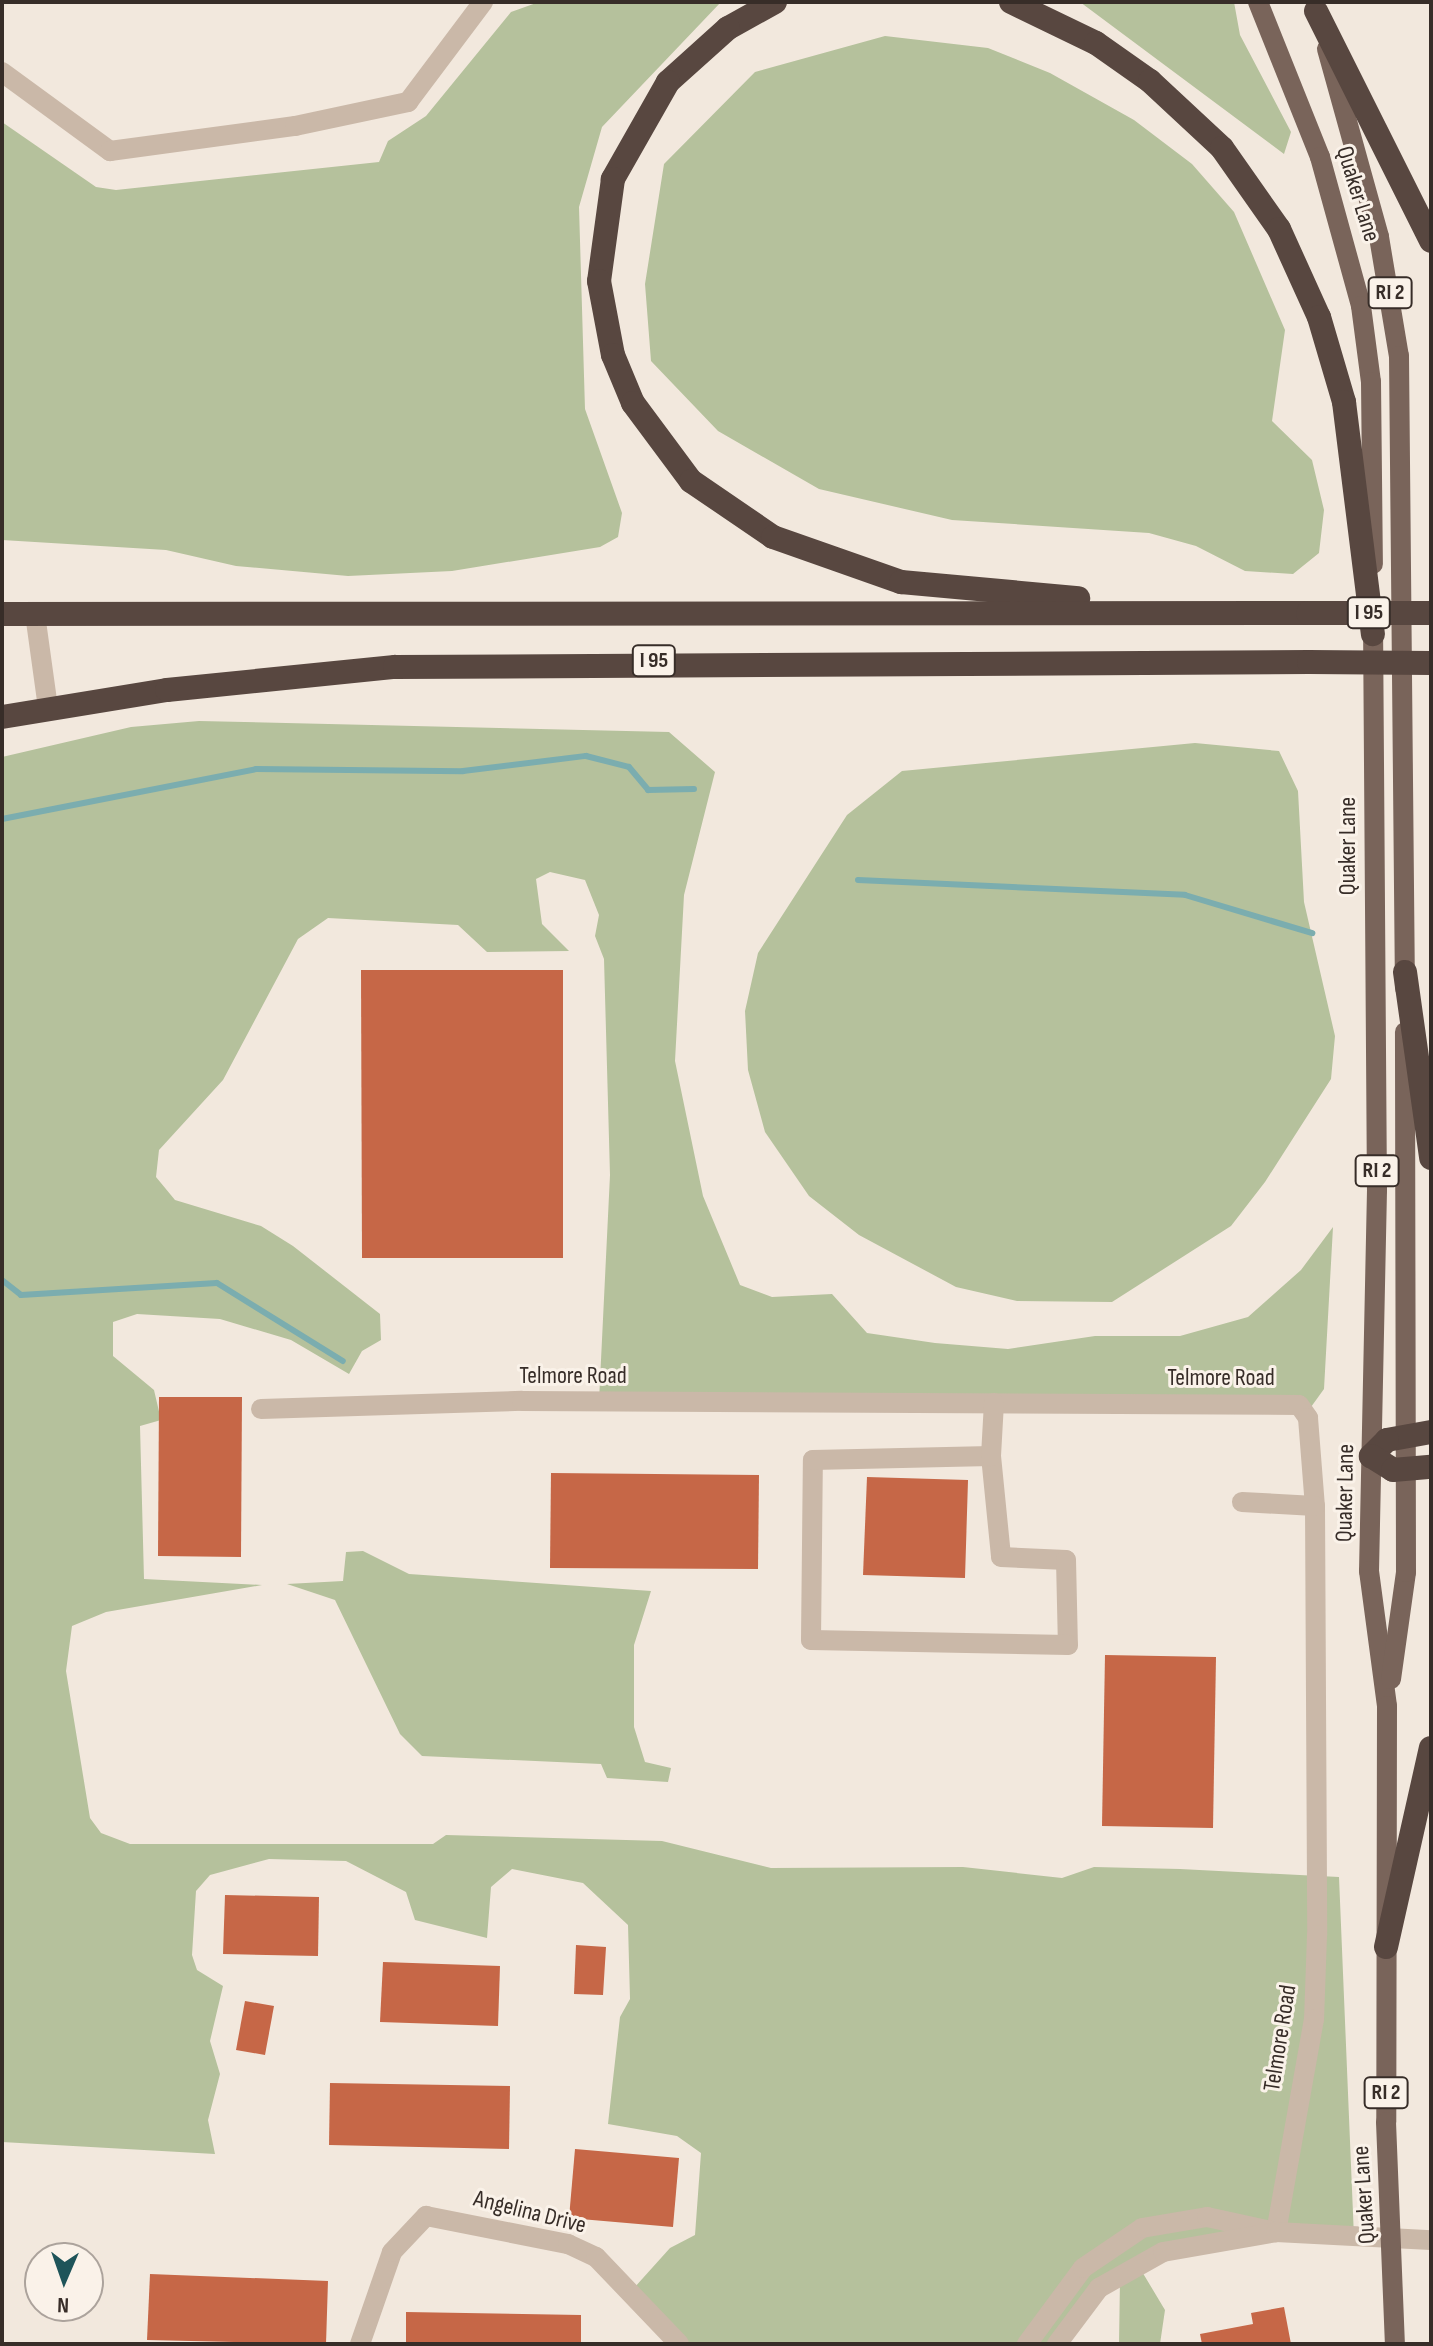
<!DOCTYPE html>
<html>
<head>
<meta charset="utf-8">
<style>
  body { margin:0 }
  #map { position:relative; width:1433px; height:2346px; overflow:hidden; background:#f2e8dd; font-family:"Sofia Sans Condensed",sans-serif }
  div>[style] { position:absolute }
  .green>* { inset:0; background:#b5c19c }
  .stream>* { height:6px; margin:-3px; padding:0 3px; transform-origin:3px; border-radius:3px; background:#7badaf }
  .building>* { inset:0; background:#c66747 }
  .minor>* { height:20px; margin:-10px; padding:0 10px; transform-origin:10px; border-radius:10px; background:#cab8a8 }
  .major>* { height:20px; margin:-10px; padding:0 10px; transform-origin:10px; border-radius:10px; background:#79645a }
  .highway>* { height:24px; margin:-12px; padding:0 12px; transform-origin:12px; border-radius:12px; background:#584740 }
  .highway-bridge>* { height:24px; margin:-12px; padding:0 12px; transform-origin:12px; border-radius:12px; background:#584740 }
  span { translate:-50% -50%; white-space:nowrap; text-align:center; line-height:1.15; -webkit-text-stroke:6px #faf2e9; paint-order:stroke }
  .shield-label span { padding:2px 6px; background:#faf2e9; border:2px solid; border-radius:6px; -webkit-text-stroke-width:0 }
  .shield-label { font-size:22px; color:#372d28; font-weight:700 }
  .street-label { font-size:24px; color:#372d28 }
  .frame { position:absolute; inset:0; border:4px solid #372d28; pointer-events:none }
  .north { position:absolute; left:24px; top:2242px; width:80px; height:80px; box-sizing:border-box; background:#faf2e9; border:2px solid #aca39c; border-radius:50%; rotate:182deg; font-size:22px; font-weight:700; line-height:32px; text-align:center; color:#372d28 }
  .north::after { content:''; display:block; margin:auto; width:28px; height:36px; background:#1e5459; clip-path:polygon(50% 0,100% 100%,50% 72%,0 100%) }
</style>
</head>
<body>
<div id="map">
  <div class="green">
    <div style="clip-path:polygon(539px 2px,721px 2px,602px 127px,579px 207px,585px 409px,622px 513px,618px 537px,600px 547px,452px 571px,348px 576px,236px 566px,166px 550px,2px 540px,2px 122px,96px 187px,116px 190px,379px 162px,388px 141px,426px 116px,511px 12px)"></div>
    <div style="clip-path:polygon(1080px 2px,1234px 2px,1240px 35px,1291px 132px,1284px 154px)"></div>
    <div style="clip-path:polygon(885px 36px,988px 48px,1050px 73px,1134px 120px,1192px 164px,1234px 212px,1285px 330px,1272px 421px,1312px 460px,1324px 510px,1319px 553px,1293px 574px,1245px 571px,1196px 546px,1149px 533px,952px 520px,819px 489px,718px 431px,651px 361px,645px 284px,664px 164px,755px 72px)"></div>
    <div style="clip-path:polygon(199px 721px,669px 732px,715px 772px,684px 895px,675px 1061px,703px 1196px,740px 1285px,772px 1297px,832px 1294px,867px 1333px,935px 1343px,1008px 1349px,1095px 1336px,1180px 1336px,1248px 1317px,1301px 1270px,1333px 1227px,1324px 1389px,1311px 1407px,599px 1401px,610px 1175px,604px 959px,595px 936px,599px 915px,585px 880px,550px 872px,536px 879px,542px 924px,569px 951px,487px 952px,458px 925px,328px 918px,298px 939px,223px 1080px,159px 1150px,156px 1177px,175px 1200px,261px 1226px,293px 1246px,380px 1314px,381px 1340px,362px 1351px,349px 1374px,291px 1340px,220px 1319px,137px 1314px,113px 1322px,113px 1356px,154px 1390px,161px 1420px,140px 1426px,144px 1579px,262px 1585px,106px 1612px,72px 1626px,66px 1671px,90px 1818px,101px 1833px,130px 1844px,433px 1844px,446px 1835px,662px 1841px,771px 1868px,963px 1867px,1062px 1878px,1094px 1867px,1180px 1869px,1339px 1877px,1354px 2237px,1272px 2233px,1176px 2250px,1141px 2270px,1165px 2310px,1160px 2344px,1119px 2344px,1120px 2280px,1060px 2344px,678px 2344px,634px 2288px,670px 2248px,695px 2235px,701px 2153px,677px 2136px,608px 2124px,620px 2017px,630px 1999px,628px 1925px,583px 1883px,512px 1869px,491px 1887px,487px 1938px,415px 1920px,406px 1892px,346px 1861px,269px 1859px,210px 1875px,196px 1891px,192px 1955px,197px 1970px,223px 1986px,210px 2041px,220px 2074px,208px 2120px,215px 2154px,2px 2142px,2px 757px,131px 727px)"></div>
    <div style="clip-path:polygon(1195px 743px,1279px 751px,1298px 791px,1304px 902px,1335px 1036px,1331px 1079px,1265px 1182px,1231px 1226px,1112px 1302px,1017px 1301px,956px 1287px,859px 1235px,809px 1196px,765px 1132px,748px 1070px,745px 1011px,758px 953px,847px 815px,902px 771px)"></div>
    <div style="clip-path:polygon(363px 1551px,409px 1574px,651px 1591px,634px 1645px,634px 1727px,645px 1762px,671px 1768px,668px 1782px,607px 1778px,601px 1764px,422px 1756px,400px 1734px,335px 1600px,287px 1584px,343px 1581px,346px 1552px)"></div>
  </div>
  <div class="stream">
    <div style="left:2px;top:819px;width:259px;rotate:-11.1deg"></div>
    <div style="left:256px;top:769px;width:207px;rotate:0.6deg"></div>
    <div style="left:463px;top:771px;width:124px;rotate:-7deg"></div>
    <div style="left:586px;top:756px;width:44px;rotate:14.3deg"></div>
    <div style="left:629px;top:767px;width:30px;rotate:50deg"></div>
    <div style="left:648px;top:790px;width:46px;rotate:-1.2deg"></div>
    <div style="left:858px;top:880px;width:327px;rotate:2.6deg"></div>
    <div style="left:1185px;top:895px;width:133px;rotate:16.7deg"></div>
    <div style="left:2px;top:1280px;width:24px;rotate:38deg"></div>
    <div style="left:21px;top:1295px;width:196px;rotate:-3.5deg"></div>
    <div style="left:217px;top:1283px;width:148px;rotate:31.8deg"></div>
  </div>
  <div class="building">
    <div style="clip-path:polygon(361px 970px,563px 970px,563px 1258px,362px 1258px)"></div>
    <div style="clip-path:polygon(159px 1397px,242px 1397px,241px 1557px,158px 1556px)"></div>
    <div style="clip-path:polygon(551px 1473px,759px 1475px,758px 1569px,550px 1568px)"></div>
    <div style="clip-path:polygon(867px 1477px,968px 1480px,965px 1578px,863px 1575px)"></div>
    <div style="clip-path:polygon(1105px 1655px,1216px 1657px,1213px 1828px,1102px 1826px)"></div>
    <div style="clip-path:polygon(225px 1895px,319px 1897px,318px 1956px,223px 1954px)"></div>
    <div style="clip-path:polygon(576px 1945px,606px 1947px,603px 1995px,574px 1994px)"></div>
    <div style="clip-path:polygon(383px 1962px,500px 1966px,498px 2026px,380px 2022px)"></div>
    <div style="clip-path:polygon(245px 2001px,274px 2006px,265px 2055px,236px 2050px)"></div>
    <div style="clip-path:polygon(330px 2083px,510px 2086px,509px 2149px,329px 2145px)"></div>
    <div style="clip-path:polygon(575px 2149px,679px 2158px,673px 2227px,569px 2218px)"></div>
    <div style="clip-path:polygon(150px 2274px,328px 2281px,326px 2344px,147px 2340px)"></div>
    <div style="clip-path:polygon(1284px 2307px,1291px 2344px,1202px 2344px,1200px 2334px,1253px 2324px,1251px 2313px)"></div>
    <div style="clip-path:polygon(406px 2312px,581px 2315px,581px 2344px,406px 2344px)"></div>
  </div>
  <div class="minor">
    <div style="left:2px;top:72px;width:134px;rotate:36.2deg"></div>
    <div style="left:110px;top:151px;width:187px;rotate:-7.7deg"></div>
    <div style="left:295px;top:126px;width:116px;rotate:-12deg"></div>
    <div style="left:408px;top:102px;width:125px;rotate:-53.1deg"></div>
    <div style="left:35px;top:614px;width:95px;rotate:82.1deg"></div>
    <div style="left:261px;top:1409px;width:261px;rotate:-1.8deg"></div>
    <div style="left:522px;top:1401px;width:777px;rotate:0.29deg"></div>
    <div style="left:1299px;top:1405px;width:16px;rotate:55deg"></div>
    <div style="left:1308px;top:1418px;width:88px;rotate:85.5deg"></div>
    <div style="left:1315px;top:1506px;width:429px;rotate:89.7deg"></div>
    <div style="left:1317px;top:1935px;width:84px;rotate:92deg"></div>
    <div style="left:1314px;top:2019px;width:216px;rotate:100.1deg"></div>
    <div style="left:991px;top:1456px;width:101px;rotate:84.3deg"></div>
    <div style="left:1001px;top:1557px;width:65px;rotate:2.6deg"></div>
    <div style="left:1066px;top:1560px;width:85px;rotate:88.7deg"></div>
    <div style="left:1068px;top:1645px;width:257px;rotate:-178.9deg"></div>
    <div style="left:811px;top:1640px;width:180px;rotate:-89.4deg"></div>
    <div style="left:813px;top:1460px;width:178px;rotate:-1.3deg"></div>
    <div style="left:991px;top:1456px;width:53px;rotate:-86.8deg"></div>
    <div style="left:1242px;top:1502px;width:73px;rotate:3.1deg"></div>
    <div style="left:360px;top:2344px;width:97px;rotate:-70.8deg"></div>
    <div style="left:392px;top:2252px;width:50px;rotate:-46.6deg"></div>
    <div style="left:426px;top:2216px;width:145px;rotate:11.2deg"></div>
    <div style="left:568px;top:2244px;width:31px;rotate:25deg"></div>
    <div style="left:596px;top:2257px;width:120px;rotate:46.3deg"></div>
    <div style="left:1027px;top:2344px;width:94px;rotate:-53.6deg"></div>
    <div style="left:1083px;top:2268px;width:71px;rotate:-34.1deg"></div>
    <div style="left:1142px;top:2228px;width:66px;rotate:-9.6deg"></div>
    <div style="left:1207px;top:2217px;width:71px;rotate:12.3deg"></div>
    <div style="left:1057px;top:2344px;width:70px;rotate:-53.1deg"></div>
    <div style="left:1099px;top:2288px;width:73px;rotate:-29.4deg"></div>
    <div style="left:1163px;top:2252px;width:115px;rotate:-10deg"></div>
    <div style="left:1276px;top:2232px;width:155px;rotate:3deg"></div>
  </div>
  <div class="major">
    <div style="left:1258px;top:2px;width:167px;rotate:68.2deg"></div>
    <div style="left:1320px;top:157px;width:155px;rotate:74.6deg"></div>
    <div style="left:1361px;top:306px;width:77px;rotate:82.5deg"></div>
    <div style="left:1371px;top:382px;width:182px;rotate:89.4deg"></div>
    <div style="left:1327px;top:49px;width:195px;rotate:74.5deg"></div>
    <div style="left:1379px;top:237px;width:121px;rotate:80.5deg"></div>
    <div style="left:1399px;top:356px;width:632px;rotate:89.46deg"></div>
    <div style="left:1373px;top:620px;width:570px;rotate:89.6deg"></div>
    <div style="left:1377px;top:1190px;width:381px;rotate:91.2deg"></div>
    <div style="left:1369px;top:1571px;width:136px;rotate:82.4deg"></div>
    <div style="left:1387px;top:1706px;width:416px;rotate:90.1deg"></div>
    <div style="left:1386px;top:2122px;width:222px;rotate:87.7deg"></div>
    <div style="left:1391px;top:1679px;width:108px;rotate:-82deg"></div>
    <div style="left:1406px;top:1572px;width:540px;rotate:-90.11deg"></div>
  </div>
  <div class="highway">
    <div style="left:775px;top:2px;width:54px;rotate:151deg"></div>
    <div style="left:728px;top:28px;width:81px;rotate:138deg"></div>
    <div style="left:668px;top:82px;width:112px;rotate:119.6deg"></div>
    <div style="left:613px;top:179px;width:103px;rotate:97.8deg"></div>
    <div style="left:599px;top:281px;width:75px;rotate:79.3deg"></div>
    <div style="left:613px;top:355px;width:52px;rotate:67.4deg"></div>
    <div style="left:633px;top:403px;width:97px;rotate:53.4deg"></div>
    <div style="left:691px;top:481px;width:99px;rotate:34.3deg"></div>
    <div style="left:773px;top:537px;width:136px;rotate:19.4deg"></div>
    <div style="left:901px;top:582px;width:178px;rotate:5.2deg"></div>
    <div style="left:1011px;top:2px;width:94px;rotate:25.8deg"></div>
    <div style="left:1096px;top:43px;width:66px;rotate:35.1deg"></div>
    <div style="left:1150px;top:81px;width:98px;rotate:42.9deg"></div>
    <div style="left:1222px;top:148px;width:99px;rotate:54.9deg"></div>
    <div style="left:1279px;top:229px;width:97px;rotate:65.6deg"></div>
    <div style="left:1319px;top:317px;width:89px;rotate:73.6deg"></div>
    <div style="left:1344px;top:402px;width:234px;rotate:82.9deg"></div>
    <div style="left:1316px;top:11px;width:257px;rotate:63.4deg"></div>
    <div style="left:2px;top:614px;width:1306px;rotate:-0.04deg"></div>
    <div style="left:2px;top:717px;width:167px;rotate:-9.3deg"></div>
    <div style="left:167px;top:690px;width:229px;rotate:-5.8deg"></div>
    <div style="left:395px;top:667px;width:914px;rotate:-0.31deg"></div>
    <div style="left:1405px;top:972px;width:188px;rotate:82deg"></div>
    <div style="left:1431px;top:1432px;width:45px;rotate:169.7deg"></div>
    <div style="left:1387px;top:1440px;width:23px;rotate:135deg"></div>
    <div style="left:1371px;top:1456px;width:26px;rotate:32deg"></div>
    <div style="left:1393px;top:1470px;width:38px;rotate:-5deg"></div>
    <div style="left:1386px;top:1947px;width:204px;rotate:-77.3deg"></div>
  </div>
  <div class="highway-bridge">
    <div style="left:1308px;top:613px;width:123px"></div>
    <div style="left:1309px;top:662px;width:122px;rotate:0.5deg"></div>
  </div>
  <div class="shield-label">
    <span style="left:1390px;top:293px">RI 2</span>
    <span style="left:1369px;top:613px">I 95</span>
    <span style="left:654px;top:661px">I 95</span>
    <span style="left:1377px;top:1171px">RI 2</span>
    <span style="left:1386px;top:2093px">RI 2</span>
  </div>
  <div class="street-label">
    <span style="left:1358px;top:194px;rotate:73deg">Quaker Lane</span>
    <span style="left:1348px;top:846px;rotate:-90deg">Quaker Lane</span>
    <span style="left:573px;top:1376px">Telmore Road</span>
    <span style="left:1221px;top:1378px">Telmore Road</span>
    <span style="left:1345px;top:1493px;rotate:-89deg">Quaker Lane</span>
    <span style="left:1280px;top:2038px;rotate:-81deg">Telmore Road</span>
    <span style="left:1364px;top:2195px;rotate:-94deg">Quaker Lane</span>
    <span style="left:530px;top:2212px;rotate:14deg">Angelina Drive</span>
  </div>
  <div class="frame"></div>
  <div class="north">N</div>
</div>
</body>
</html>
